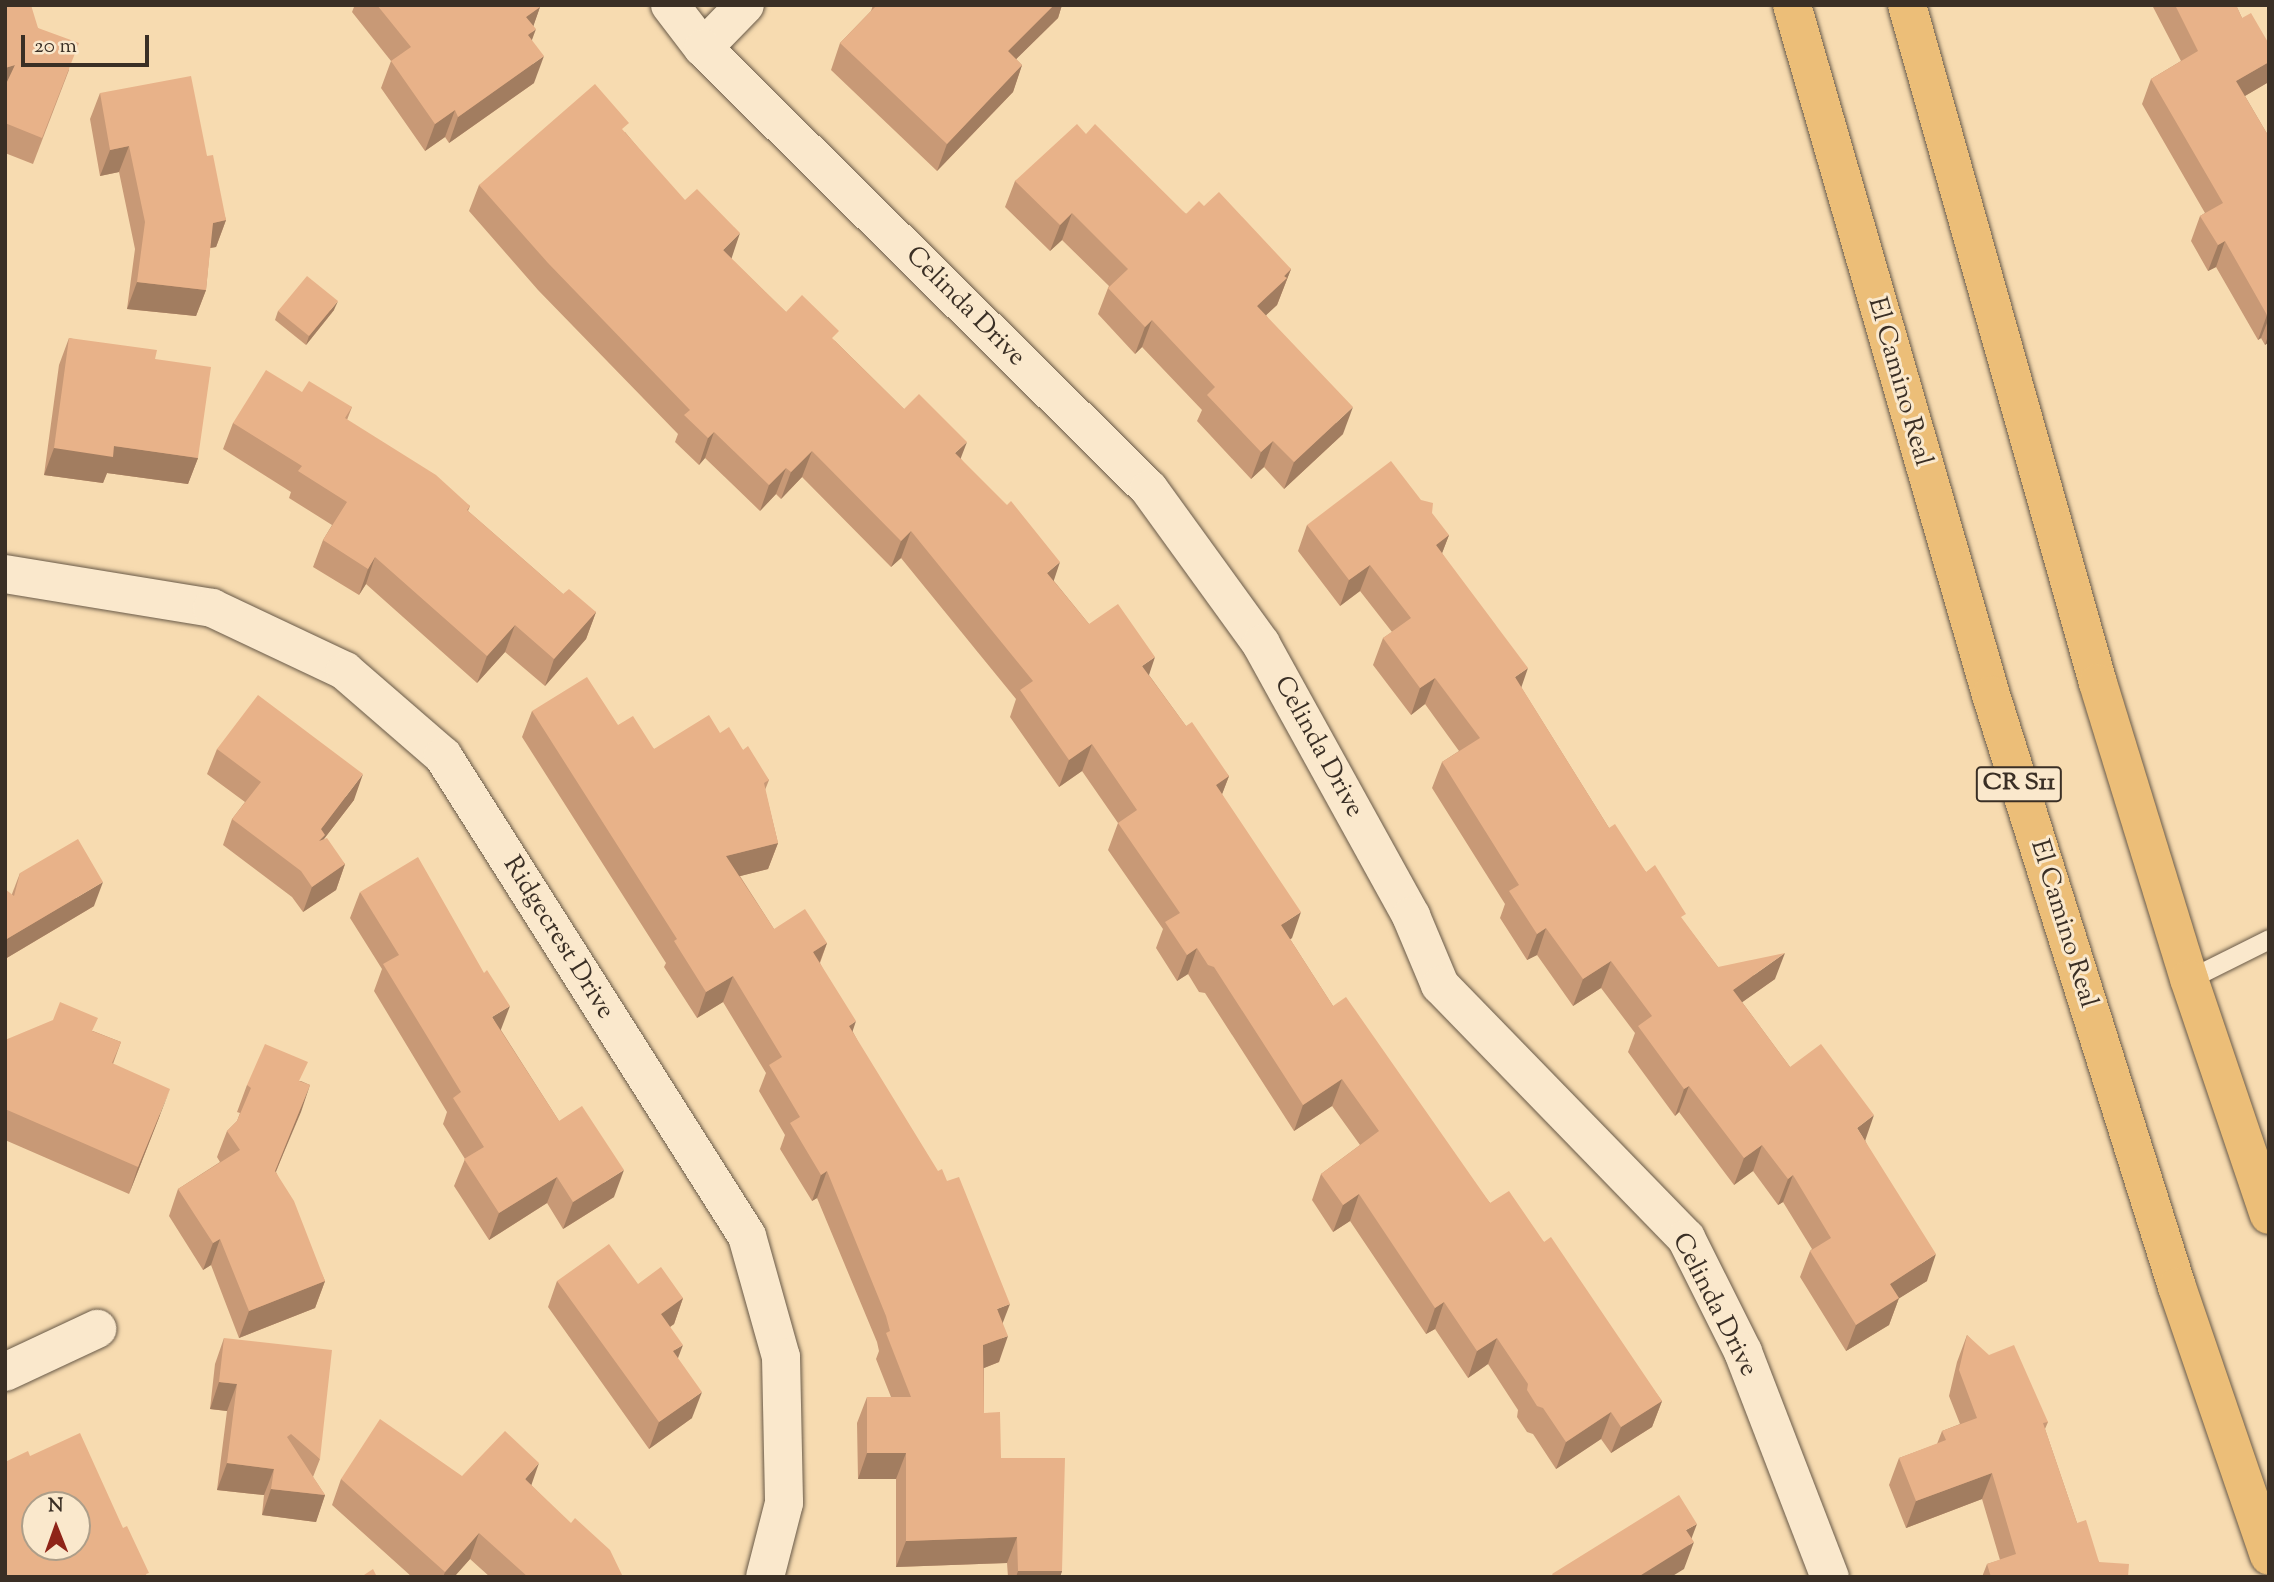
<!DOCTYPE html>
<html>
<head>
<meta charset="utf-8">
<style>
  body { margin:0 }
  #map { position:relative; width:2274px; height:1582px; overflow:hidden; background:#f7dbb0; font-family:"Sorts Mill Goudy",serif }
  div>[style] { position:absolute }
  .roads { filter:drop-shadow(0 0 2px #695a48) drop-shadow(0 0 2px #695a48) }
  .service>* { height:19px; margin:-9.5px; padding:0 9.5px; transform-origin:9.5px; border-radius:9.5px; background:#fae8cc }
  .minor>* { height:38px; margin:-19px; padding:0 19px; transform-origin:19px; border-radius:19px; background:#fae8cc }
  .tertiary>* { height:38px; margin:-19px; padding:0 19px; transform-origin:19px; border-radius:19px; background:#fae8cc }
  .primary>* { height:38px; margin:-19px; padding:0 19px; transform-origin:19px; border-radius:19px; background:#ecbe78 }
  .wall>* { inset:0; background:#c89976 }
  .shaded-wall>* { inset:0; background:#a27d60 }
  .building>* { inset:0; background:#e8b289 }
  span { translate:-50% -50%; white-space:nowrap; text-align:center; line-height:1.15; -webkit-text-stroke:6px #fae8cc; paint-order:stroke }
  .shield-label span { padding:2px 5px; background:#fae8cc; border:2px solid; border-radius:5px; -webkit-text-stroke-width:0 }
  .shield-label { font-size:24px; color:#3a2f25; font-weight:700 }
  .street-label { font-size:26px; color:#3a2f25 }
  .frame { position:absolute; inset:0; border:7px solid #3a2f25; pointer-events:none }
  .north { position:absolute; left:21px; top:1491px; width:70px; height:70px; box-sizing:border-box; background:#fae8cc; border:2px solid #ad9e89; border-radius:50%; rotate:359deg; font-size:19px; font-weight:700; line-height:28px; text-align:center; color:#3a2f25 }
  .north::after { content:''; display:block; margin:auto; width:24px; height:32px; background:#8f2418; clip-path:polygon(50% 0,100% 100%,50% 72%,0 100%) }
  .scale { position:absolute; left:21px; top:35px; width:128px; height:32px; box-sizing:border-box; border:4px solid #3a2f25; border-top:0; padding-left:9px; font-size:21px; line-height:24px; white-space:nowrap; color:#3a2f25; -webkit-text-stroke:5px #fae8cc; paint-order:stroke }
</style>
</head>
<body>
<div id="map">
  <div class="roads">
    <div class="service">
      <div style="left:2189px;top:979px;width:89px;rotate:-26.6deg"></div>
    </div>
    <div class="minor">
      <div style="left:703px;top:48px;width:60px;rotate:-45.7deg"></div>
      <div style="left:5px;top:574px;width:210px;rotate:9.3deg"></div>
      <div style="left:212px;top:608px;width:147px;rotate:25.3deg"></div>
      <div style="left:345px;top:671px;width:130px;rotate:40.9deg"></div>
      <div style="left:443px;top:756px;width:568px;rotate:57.65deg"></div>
      <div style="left:747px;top:1236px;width:126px;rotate:74.3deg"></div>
      <div style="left:781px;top:1357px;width:146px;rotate:88.8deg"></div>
      <div style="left:784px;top:1503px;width:76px;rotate:104.4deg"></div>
      <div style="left:5px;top:1372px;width:102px;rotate:-25.1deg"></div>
    </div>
    <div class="tertiary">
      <div style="left:670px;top:5px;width:54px;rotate:52.5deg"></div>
      <div style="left:703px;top:48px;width:627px;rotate:44.68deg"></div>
      <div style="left:1149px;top:489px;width:191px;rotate:54.1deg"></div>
      <div style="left:1261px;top:644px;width:311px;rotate:61.1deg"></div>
      <div style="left:1411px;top:916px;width:75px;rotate:67.2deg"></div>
      <div style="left:1440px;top:985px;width:353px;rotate:45.8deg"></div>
      <div style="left:1686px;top:1238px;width:127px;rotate:63.4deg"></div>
      <div style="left:1743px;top:1352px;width:241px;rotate:68.9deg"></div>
    </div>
    <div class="primary">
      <div style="left:1792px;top:5px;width:718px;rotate:73.91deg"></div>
      <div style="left:1991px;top:695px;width:621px;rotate:72.56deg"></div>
      <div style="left:2177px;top:1287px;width:284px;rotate:71.1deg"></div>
      <div style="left:1907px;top:5px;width:704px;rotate:74.27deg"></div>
      <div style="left:2098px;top:683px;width:310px;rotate:72.9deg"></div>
      <div style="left:2189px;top:979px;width:249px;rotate:71.3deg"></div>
    </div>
  </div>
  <div class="wall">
    <div style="clip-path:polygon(5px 5px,38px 28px,69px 70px,33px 164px,5px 153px)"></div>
    <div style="clip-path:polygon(353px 5px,538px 5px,540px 7px,533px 26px,532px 39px,534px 83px,449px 143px,445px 137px,425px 151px,381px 88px,391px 61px,352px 12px,354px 7px)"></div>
    <div style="clip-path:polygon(873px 5px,1062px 5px,1058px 18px,1016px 59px,1022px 65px,1013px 92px,937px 171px,831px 70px,840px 43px,871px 11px)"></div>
    <div style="clip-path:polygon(2152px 5px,2236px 5px,2242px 18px,2269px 44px,2269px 79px,2267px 83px,2245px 96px,2269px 137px,2269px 342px,2265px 345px,2261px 338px,2258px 340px,2216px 267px,2208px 271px,2191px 241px,2200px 216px,2205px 213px,2142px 104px,2151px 79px,2181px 61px)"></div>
    <div style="clip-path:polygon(100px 93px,207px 156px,226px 220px,216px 247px,210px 248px,206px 290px,196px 316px,127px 309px,135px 249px,119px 172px,100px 176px,90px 119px)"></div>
    <div style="clip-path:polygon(625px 132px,731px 259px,786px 312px,835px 341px,904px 409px,961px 459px,1054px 581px,1089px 624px,1149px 675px,1186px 726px,1229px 776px,1222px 794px,1292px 938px,1290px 939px,1333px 1006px,1490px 1203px,1544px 1242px,1662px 1401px,1652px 1427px,1611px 1453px,1601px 1439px,1556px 1469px,1533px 1434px,1527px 1432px,1517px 1417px,1518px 1410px,1488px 1364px,1468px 1378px,1435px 1329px,1426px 1334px,1350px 1221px,1333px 1232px,1312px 1200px,1321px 1174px,1360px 1145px,1332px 1106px,1294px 1131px,1205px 993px,1199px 992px,1188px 974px,1177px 981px,1156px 948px,1163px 929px,1108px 850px,1118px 823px,1082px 771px,1059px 787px,1010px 717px,1016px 699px,901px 558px,891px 567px,802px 477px,781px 499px,776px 494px,760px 511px,705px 458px,699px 465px,675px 442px,678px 434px,538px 290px,469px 211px,479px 185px)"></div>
    <div style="clip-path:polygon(1086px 134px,1186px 214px,1204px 206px,1291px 269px,1277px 305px,1266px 315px,1343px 434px,1284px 489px,1264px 467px,1251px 479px,1197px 421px,1202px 410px,1142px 347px,1135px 354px,1098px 314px,1108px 288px,1109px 286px,1062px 240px,1050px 251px,1005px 207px,1015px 181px)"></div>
    <div style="clip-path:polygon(334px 310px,306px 345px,275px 320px,278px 311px)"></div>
    <div style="clip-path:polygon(69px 338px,155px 359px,198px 458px,188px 484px,107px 473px,103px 483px,44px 475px,59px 365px)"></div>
    <div style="clip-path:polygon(302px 392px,352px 407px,347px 420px,470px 506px,468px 511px,563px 594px,596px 612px,586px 639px,545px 686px,505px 652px,477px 683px,366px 584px,359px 595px,313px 567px,323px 540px,332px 525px,289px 498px,291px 492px,223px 449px,233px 423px)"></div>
    <div style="clip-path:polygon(1307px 525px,1449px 535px,1442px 553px,1521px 687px,1609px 828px,1646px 872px,1718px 967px,1775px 979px,1742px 1002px,1790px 1067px,1865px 1140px,1927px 1281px,1899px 1298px,1889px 1325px,1846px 1351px,1800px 1277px,1810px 1251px,1812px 1249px,1783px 1202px,1778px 1205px,1753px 1171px,1734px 1185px,1679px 1112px,1675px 1116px,1628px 1052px,1635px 1033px,1601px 988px,1573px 1006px,1537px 955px,1527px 960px,1500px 918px,1505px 904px,1432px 788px,1442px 762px,1459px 751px,1425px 704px,1411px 715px,1373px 665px,1383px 638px,1392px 632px,1360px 591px,1340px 606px,1298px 551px)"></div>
    <div style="clip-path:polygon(532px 711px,618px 725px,654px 749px,720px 733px,743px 750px,769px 780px,765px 790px,778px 843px,768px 869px,740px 876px,774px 929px,827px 943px,820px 963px,853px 1032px,1003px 1323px,999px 1362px,984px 1368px,984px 1413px,1001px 1458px,1062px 1571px,1060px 1577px,1008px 1577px,1007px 1563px,896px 1567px,896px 1479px,858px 1479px,857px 1423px,867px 1397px,891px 1397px,876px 1359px,879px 1351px,877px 1342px,817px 1198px,812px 1201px,780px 1149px,785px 1135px,759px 1091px,766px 1073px,723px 1002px,697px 1018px,664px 967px,666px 963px,522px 737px)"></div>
    <div style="clip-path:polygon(217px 749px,354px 800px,323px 840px,345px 864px,336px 890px,303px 912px,292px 897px,223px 845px,232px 819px,245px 802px,207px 774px)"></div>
    <div style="clip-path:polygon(20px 873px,94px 906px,5px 959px,12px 894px)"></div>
    <div style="clip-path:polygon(360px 892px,501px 1030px,559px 1121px,614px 1197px,563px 1229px,547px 1203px,489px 1240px,454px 1186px,465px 1159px,443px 1124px,447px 1112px,374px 991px,382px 969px,350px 918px)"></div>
    <div style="clip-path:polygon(93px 1031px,121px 1042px,113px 1064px,160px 1115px,129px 1194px,5px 1140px,5px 1040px)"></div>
    <div style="clip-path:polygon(301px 1081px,310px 1085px,276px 1172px,325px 1281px,315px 1308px,239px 1338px,211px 1265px,203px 1270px,169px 1216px,178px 1189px,220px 1162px,217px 1157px,227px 1131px,237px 1121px,240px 1113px,237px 1112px,247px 1085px)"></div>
    <div style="clip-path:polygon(557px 1281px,638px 1284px,683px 1298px,674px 1324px,670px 1327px,692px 1418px,649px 1449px,548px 1307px)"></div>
    <div style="clip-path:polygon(1967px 1335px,2048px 1422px,2045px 1429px,2077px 1523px,2099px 1562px,2128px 1577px,1982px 1577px,1987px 1564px,2000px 1560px,1982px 1499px,1906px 1528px,1889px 1485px,1899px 1458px,1937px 1444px,1942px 1431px,1960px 1424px,1949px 1396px,1957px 1362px)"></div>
    <div style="clip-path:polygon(224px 1338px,320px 1459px,313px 1477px,325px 1495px,316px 1522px,262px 1515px,264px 1495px,217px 1490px,227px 1411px,210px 1409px,215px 1364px)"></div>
    <div style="clip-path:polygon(462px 1476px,531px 1485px,623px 1577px,490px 1577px,470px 1559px,454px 1577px,412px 1577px,332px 1505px,341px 1479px)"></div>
  </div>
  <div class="shaded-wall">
    <div style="clip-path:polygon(1054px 5px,1062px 5px,1058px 18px,998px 77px,1008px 51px)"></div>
    <div style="clip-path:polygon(540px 7px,531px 33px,536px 29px,526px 56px,526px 17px)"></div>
    <div style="clip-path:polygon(544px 56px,534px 83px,449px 143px,458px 117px)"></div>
    <div style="clip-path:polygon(2269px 62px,2269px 79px,2267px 83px,2226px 107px,2236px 81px)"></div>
    <div style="clip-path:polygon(15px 65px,5px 91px,5px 68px)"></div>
    <div style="clip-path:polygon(1022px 65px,1013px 92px,937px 171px,947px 144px)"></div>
    <div style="clip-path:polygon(455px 110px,445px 137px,425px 151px,435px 124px)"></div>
    <div style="clip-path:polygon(129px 146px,119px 172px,100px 176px,110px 150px)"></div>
    <div style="clip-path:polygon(1072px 213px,1062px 240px,1050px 251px,1060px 225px)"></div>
    <div style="clip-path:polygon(226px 220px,216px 247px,203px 249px,213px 223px)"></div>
    <div style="clip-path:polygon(740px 233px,731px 260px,723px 250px)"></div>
    <div style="clip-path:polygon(2225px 241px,2216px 267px,2208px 271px,2218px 245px)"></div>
    <div style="clip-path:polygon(1291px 269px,1277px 305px,1248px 332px,1257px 306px)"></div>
    <div style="clip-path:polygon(137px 282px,206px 290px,196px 316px,127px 309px)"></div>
    <div style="clip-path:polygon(338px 301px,334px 310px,306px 345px,309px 336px)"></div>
    <div style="clip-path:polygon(2269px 314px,2269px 318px,2261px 338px,2258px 340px,2267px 315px)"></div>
    <div style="clip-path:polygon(1152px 320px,1142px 347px,1135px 354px,1145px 327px)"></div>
    <div style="clip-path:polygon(2269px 333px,2269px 342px,2265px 345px)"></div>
    <div style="clip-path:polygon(1353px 407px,1343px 434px,1284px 489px,1294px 462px)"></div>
    <div style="clip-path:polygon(714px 432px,705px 458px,699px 465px,708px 438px)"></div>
    <div style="clip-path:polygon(1273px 441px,1264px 467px,1251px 479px,1261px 452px)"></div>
    <div style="clip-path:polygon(967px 442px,957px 468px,955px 453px)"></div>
    <div style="clip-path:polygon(114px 446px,198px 458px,188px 484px,107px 473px,103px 483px,44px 475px,54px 448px)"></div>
    <div style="clip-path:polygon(812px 451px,802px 477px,781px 499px,791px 472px)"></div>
    <div style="clip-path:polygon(786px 468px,776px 494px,760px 511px,769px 485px)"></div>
    <div style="clip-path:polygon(911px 531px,901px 558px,891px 567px,901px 541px)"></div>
    <div style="clip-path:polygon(1449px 535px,1439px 561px,1436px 545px)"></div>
    <div style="clip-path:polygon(375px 557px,366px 584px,359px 595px,368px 569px)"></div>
    <div style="clip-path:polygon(1060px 562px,1051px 589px,1047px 573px)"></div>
    <div style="clip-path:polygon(1370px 565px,1360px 591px,1340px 606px,1349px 580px)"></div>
    <div style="clip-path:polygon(596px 612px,586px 639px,545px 686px,554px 659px)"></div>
    <div style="clip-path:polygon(515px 625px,505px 652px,477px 683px,487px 656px)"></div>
    <div style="clip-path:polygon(1155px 657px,1146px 684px,1142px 666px)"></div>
    <div style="clip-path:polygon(1528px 668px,1519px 694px,1515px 677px)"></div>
    <div style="clip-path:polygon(1435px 678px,1425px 704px,1411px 715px,1420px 688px)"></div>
    <div style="clip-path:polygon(1092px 744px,1082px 771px,1059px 787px,1069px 760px)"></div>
    <div style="clip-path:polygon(363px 774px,354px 800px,324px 839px,316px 861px,321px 829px)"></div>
    <div style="clip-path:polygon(1229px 776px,1219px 802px,1216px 785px)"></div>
    <div style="clip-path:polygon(778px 843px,768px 869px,717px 882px,726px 856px)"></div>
    <div style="clip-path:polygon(345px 864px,336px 890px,303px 912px,312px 887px)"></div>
    <div style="clip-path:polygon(103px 882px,94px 906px,5px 959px,5px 940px)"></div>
    <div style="clip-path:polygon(1301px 912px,1292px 938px,1271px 951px,1281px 925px)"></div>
    <div style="clip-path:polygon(1546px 928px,1537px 955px,1527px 960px,1537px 934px)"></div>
    <div style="clip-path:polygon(827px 943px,817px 969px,813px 952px)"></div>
    <div style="clip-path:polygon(1197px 948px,1188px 974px,1177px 981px,1187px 955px)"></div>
    <div style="clip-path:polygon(1785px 953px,1775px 979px,1723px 1016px,1733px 990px)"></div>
    <div style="clip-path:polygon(1611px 961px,1601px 988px,1573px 1006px,1583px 979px)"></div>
    <div style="clip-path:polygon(733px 976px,723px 1002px,697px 1018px,706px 992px)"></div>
    <div style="clip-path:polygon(510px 1006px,500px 1032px,492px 1017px)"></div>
    <div style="clip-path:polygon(856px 1021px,847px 1048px,849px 1026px)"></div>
    <div style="clip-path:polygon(1342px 1079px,1332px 1106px,1294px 1131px,1303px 1105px)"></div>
    <div style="clip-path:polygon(310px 1085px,301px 1112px,265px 1197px,275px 1171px)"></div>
    <div style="clip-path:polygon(1689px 1086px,1679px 1112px,1675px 1116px,1684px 1089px)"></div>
    <div style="clip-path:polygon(170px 1089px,160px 1115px,129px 1194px,138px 1167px)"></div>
    <div style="clip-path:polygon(1874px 1115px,1865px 1141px,1857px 1128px)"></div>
    <div style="clip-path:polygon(1762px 1145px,1753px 1171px,1734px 1185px,1744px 1158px)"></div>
    <div style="clip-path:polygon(624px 1170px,614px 1197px,563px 1229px,573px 1202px)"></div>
    <div style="clip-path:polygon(827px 1171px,817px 1198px,812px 1201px,821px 1175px)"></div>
    <div style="clip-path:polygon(1793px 1175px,1783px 1202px,1778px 1205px,1788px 1179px)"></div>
    <div style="clip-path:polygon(557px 1177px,547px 1203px,489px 1240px,499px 1213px)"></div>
    <div style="clip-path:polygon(1359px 1194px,1350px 1221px,1333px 1232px,1343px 1205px)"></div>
    <div style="clip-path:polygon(220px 1239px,211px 1265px,203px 1270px,213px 1243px)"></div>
    <div style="clip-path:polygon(1936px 1254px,1927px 1281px,1895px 1301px,1899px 1298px,1889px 1325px,1846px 1351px,1856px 1325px,1890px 1284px)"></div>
    <div style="clip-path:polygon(325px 1281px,315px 1308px,239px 1338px,249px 1311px)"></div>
    <div style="clip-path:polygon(683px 1298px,674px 1324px,651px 1340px,661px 1314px)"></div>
    <div style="clip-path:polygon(1444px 1302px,1435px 1329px,1426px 1334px,1435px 1308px)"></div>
    <div style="clip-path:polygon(1010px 1304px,1000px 1330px,997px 1309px)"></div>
    <div style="clip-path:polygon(1008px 1336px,999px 1362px,974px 1372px,983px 1345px)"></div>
    <div style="clip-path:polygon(1497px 1338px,1488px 1364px,1468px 1378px,1477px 1351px)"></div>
    <div style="clip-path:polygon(683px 1345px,673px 1371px,673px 1351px)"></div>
    <div style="clip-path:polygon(219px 1382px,237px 1384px,227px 1411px,210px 1409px)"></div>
    <div style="clip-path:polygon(702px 1392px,692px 1418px,649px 1449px,659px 1422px)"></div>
    <div style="clip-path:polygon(1662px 1401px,1652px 1427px,1611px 1453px,1621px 1427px)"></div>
    <div style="clip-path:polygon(1611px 1412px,1601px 1439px,1556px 1469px,1566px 1442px)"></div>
    <div style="clip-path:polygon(867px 1453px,906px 1453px,896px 1479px,858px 1479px)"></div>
    <div style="clip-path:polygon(227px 1463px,274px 1469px,264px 1495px,217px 1490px)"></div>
    <div style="clip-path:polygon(539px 1463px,530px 1489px,525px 1479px)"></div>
    <div style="clip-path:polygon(1992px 1473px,1982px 1499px,1906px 1528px,1916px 1501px)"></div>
    <div style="clip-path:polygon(271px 1489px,325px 1495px,316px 1522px,262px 1515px)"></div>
    <div style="clip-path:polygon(1697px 1524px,1689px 1545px,1694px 1542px,1684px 1569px,1671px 1577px,1638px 1577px,1686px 1530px)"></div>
    <div style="clip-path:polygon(479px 1533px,470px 1559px,454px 1577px,443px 1577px,445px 1572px)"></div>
    <div style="clip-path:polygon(1017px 1537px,1007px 1563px,896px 1567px,906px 1541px)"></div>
    <div style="clip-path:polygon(1018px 1571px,1062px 1571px,1060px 1577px,1016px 1577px)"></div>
  </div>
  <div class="building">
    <div style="clip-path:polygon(5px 5px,31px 5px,38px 28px,79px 43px,42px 138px,5px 123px,5px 86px,15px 65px,5px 68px)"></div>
    <div style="clip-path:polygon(377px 5px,538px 5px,540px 7px,526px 17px,536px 29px,528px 35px,544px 56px,458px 117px,455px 110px,435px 124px,391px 61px,411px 47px)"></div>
    <div style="clip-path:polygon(877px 5px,1054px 5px,1008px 51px,1022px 65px,947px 144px,840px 43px)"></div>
    <div style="clip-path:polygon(2175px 5px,2236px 5px,2242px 18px,2251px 13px,2269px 44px,2269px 62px,2236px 81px,2269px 137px,2269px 314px,2267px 315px,2225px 241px,2218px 245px,2200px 216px,2223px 203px,2151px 79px,2198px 51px)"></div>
    <div style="clip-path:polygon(191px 76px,207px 156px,213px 155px,226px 220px,213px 223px,206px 290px,137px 282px,145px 222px,129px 146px,110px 150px,100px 93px)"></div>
    <div style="clip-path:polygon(595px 84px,629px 123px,622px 129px,685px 200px,697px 189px,740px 233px,723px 250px,786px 312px,802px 295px,839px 331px,832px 338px,904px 409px,919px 394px,967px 442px,955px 453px,1007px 505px,1011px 501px,1060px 562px,1047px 573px,1089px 624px,1118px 604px,1155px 657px,1142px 666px,1186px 726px,1192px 722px,1229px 776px,1216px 785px,1301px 912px,1281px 925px,1333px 1006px,1346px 997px,1490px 1203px,1509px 1191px,1544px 1242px,1551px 1237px,1662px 1401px,1621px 1427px,1611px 1412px,1566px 1442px,1543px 1408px,1537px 1406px,1527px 1390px,1528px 1384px,1497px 1338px,1477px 1351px,1444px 1302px,1435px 1308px,1359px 1194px,1343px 1205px,1321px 1174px,1379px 1131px,1342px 1079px,1303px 1105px,1214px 967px,1208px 965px,1197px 948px,1187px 955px,1165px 922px,1180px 913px,1118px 823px,1137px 810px,1092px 744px,1069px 760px,1020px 690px,1033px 681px,911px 531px,901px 541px,812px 451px,791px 472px,786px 468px,769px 485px,714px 432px,708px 438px,684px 415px,690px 410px,548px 263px,479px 185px)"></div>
    <div style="clip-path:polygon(1077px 124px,1086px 134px,1095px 124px,1186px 214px,1199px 201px,1204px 206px,1219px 192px,1291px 269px,1284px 276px,1287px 278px,1257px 306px,1353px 407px,1294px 462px,1273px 441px,1261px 452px,1207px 395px,1215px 387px,1152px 320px,1145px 327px,1108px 288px,1128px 269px,1072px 213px,1060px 225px,1015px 181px)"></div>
    <div style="clip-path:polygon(307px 276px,338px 301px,309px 336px,278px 311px)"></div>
    <div style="clip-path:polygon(69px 338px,157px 350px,155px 359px,211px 367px,198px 458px,114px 446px,113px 457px,54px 448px)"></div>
    <div style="clip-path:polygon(266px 370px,302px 392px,309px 381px,352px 407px,345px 418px,436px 475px,470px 506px,467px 510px,563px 594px,569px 589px,596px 612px,554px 659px,515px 625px,487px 656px,375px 557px,368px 569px,323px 540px,347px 502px,298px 471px,302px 466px,233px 423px)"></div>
    <div style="clip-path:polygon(1391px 461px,1421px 500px,1433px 503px,1432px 513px,1449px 535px,1436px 545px,1528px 668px,1515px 677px,1609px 828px,1615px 824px,1646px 872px,1655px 865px,1686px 914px,1681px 917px,1718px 967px,1785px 953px,1733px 990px,1790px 1067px,1821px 1044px,1874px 1115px,1857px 1128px,1936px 1254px,1890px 1284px,1899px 1298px,1856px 1325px,1810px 1251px,1831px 1238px,1793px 1175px,1788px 1179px,1762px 1145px,1744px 1158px,1689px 1086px,1684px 1089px,1638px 1026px,1652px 1016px,1611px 961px,1583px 979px,1546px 928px,1537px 934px,1509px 891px,1519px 885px,1442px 762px,1480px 738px,1435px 678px,1420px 688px,1383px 638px,1411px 618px,1370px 565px,1349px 580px,1307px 525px)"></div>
    <div style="clip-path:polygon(587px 677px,618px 725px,633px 716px,654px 749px,709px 715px,720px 733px,729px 727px,743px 750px,748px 746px,769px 780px,764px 783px,778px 843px,726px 856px,774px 929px,805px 909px,827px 943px,813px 952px,856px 1021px,849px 1026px,938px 1171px,942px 1169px,947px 1181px,959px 1177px,1010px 1304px,997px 1309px,1008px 1336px,983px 1345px,984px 1413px,1000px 1412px,1001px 1458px,1065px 1458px,1062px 1571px,1018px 1571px,1017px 1537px,906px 1541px,906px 1453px,867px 1453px,867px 1397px,911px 1397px,886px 1333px,890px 1331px,886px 1316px,827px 1171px,821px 1175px,790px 1123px,800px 1117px,769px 1065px,782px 1057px,733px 976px,706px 992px,674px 941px,677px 939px,532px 711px)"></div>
    <div style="clip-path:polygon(258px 695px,363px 774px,321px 829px,325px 835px,319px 841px,327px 838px,345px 864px,312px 887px,301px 871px,232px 819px,261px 782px,217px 749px)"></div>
    <div style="clip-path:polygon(78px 839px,103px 882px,5px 940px,5px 889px,14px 896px,20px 873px)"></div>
    <div style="clip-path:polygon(418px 857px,484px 973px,487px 970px,510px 1006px,492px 1017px,559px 1121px,582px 1106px,624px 1170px,573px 1202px,557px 1177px,499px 1213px,464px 1159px,484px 1147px,453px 1098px,461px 1092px,383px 964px,399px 955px,360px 892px)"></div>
    <div style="clip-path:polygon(60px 1002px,98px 1018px,92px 1031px,121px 1042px,112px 1063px,170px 1089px,138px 1167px,5px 1109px,5px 1040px,53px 1020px)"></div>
    <div style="clip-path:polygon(265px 1044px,308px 1062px,299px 1081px,310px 1085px,275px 1171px,294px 1201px,325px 1281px,249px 1311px,220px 1239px,213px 1243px,178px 1189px,240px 1150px,227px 1131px,237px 1121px,251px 1088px,247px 1085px)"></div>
    <div style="clip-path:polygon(609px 1244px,638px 1284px,661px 1267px,683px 1298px,661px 1314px,683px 1345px,673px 1351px,702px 1392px,659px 1422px,557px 1281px)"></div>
    <div style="clip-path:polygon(1967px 1335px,1989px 1355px,2014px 1345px,2048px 1422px,2043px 1423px,2077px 1523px,2086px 1520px,2099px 1562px,2129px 1564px,2128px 1577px,1991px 1577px,1987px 1564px,2016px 1554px,1992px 1473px,1916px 1501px,1899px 1458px,1946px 1440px,1942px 1431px,1977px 1418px,1959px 1370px)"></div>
    <div style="clip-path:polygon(224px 1338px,332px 1350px,320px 1459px,291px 1434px,287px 1437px,325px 1495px,271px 1489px,274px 1469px,227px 1463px,237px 1384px,219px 1382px)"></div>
    <div style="clip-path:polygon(380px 1419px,462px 1476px,505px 1431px,539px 1463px,525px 1479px,571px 1523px,575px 1518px,610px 1550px,623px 1577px,528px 1577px,479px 1533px,445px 1572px,341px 1479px)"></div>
    <div style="clip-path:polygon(evenodd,80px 1433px,123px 1528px,127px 1526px,149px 1573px,146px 1574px,147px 1577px,5px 1577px,5px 1462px,28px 1451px,30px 1456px,80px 1433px,35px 1505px,77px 1505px,77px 1547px,35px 1547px,35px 1505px)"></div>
    <div style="clip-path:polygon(1679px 1495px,1697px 1524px,1686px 1530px,1694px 1542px,1638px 1577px,1554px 1577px,1552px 1574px)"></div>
    <div style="clip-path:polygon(373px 1569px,377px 1577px,361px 1577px)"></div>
  </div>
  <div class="shield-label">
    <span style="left:2019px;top:784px">CR S11</span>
  </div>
  <div class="street-label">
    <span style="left:965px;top:307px;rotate:45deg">Celinda Drive</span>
    <span style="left:1899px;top:382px;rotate:74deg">El Camino Real</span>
    <span style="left:1318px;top:747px;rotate:61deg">Celinda Drive</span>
    <span style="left:2063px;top:924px;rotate:73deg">El Camino Real</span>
    <span style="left:558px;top:938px;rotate:58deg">Ridgecrest Drive</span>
    <span style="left:1714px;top:1305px;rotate:63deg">Celinda Drive</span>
  </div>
  <div class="frame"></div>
  <div class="north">N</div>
  <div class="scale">20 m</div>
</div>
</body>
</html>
